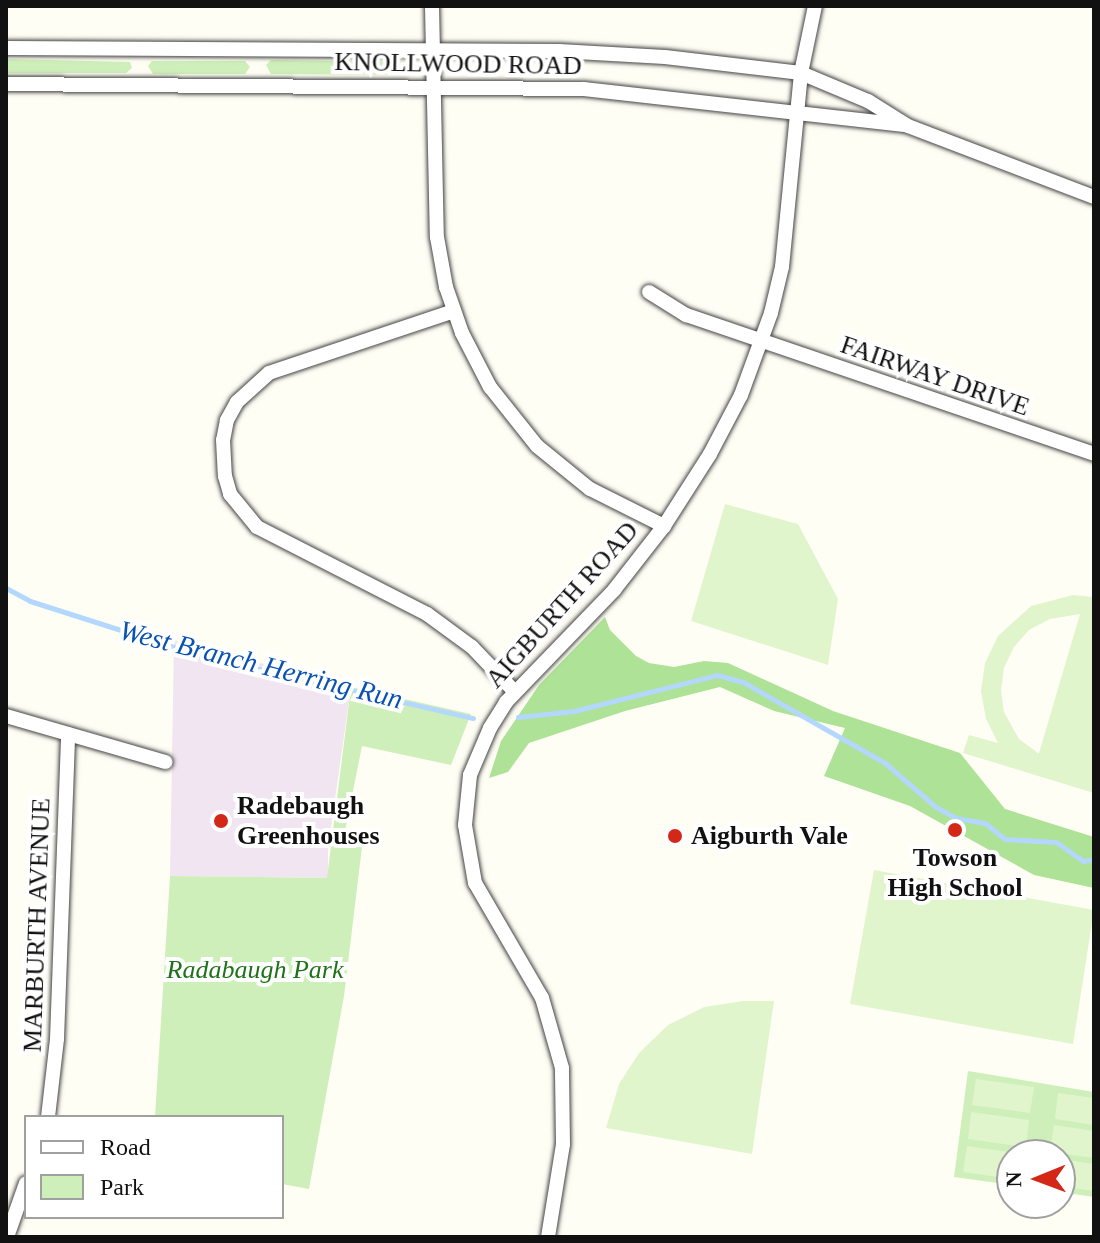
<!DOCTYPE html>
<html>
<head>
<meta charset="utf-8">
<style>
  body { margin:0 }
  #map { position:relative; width:1100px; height:1243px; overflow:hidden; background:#fffef5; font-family:"Times New Roman",serif }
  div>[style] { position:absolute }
  .industrial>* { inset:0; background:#f0e5f0 }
  .green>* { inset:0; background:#ceefb9 }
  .forest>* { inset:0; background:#aee296 }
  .pitch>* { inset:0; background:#e1f5cc }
  .stream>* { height:5px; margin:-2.5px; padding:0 2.5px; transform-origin:2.5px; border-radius:2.5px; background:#b3d7fd }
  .roads { filter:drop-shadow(0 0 2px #444) drop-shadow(0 0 2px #444) }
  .minor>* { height:14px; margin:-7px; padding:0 7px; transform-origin:7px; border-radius:7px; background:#fff }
  .dots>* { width:22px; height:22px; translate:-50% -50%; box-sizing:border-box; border:4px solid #fff; border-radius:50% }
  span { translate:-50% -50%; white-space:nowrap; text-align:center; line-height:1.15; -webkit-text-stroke:8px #fff; paint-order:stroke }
  .street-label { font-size:26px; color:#111 }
  .poi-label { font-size:26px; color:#111; font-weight:700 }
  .left { translate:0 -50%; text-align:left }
  .park-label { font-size:26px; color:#1e7218; font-style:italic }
  .water-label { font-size:28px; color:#0952b3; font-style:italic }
  .frame { position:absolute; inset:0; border:8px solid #111; pointer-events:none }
  .legend { position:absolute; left:24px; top:1115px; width:260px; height:104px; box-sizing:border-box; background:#fff; border:2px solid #a0a0a0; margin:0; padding:10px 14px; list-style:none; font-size:24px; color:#111 }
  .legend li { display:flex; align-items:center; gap:16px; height:40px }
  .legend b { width:40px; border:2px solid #a0a0a0 }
  .north { position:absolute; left:996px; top:1139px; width:80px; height:80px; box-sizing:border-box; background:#fff; border:2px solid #a0a0a0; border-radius:50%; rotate:269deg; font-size:22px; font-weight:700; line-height:32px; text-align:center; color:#111 }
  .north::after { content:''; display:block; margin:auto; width:28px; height:36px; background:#d32817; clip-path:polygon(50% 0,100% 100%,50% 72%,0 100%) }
</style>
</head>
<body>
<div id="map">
  <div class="industrial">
    <div style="clip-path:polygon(174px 640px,351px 687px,328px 848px,328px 878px,170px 876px)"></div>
  </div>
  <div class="green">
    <div style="clip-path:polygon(6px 59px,130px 62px,132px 68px,126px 73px,6px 73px)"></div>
    <div style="clip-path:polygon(271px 60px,415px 62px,419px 68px,414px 75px,271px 74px,266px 65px)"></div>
    <div style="clip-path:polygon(152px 61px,245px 61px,250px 67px,245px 74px,153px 74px,148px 66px)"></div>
    <div style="clip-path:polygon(351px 687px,471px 714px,451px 765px,362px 746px,343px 841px,362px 847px,344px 996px,309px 1189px,282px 1184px,282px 1117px,155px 1117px,170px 876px,327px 878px)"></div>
    <div style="clip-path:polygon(968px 1071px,1094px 1092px,1094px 1197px,1060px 1192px,1060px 1155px,1012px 1155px,1012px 1185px,954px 1177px)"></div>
  </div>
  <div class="forest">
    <div style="clip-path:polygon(605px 617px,610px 630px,636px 656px,649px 663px,674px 667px,704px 661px,728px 663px,833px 711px,960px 753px,1005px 809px,1094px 837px,1094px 888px,1034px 875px,910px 806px,824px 776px,845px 728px,774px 711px,720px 687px,625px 711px,529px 743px,508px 772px,489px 778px,501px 741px,539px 685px)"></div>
  </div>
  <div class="pitch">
    <div style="clip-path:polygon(725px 504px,798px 524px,838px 599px,828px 665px,691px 621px)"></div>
    <div style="clip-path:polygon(evenodd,1073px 595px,1094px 597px,1094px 793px,963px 753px,969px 735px,998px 743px,986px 719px,981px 691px,985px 663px,998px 636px,1031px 606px,1073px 595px,1080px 614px,1039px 753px,1038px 753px,1019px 739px,1004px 712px,1001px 690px,1004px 668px,1014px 647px,1029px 630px,1050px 619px,1080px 614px)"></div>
    <div style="clip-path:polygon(874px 870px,1094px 910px,1073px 1044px,850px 1004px)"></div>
    <div style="clip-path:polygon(743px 1001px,774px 1001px,752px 1154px,606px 1128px,619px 1084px,639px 1053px,668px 1025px,704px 1007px)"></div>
    <div style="clip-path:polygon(976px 1079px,1034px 1087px,1030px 1113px,972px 1105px)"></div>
    <div style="clip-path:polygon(1058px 1093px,1094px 1098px,1094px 1125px,1055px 1119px)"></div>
    <div style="clip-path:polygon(971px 1112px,1029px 1120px,1026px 1147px,968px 1139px)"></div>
    <div style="clip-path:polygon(1054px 1125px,1094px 1131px,1094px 1158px,1050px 1152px)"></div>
    <div style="clip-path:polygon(967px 1146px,1024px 1154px,1024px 1155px,1012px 1155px,1012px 1179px,963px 1172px)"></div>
    <div style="clip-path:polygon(1060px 1159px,1094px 1164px,1094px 1191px,1060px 1186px)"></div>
  </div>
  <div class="stream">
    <div style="left:6px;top:588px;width:27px;rotate:28deg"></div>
    <div style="left:30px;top:601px;width:181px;rotate:17.7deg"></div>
    <div style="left:202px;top:656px;width:278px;rotate:12.9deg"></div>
    <div style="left:518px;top:717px;width:56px;rotate:-6.1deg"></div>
    <div style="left:574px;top:711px;width:147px;rotate:-14.1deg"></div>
    <div style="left:717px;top:675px;width:27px;rotate:15deg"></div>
    <div style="left:743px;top:682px;width:163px;rotate:29.7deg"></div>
    <div style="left:885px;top:763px;width:67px;rotate:40.8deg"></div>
    <div style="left:936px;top:807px;width:23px;rotate:29deg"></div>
    <div style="left:956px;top:818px;width:29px;rotate:10deg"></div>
    <div style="left:985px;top:823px;width:26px;rotate:39deg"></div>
    <div style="left:1005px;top:839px;width:51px;rotate:3.4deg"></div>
    <div style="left:1056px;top:842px;width:33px;rotate:35deg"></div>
    <div style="left:1083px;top:861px;width:11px;rotate:-10deg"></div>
  </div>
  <div class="roads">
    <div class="minor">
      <div style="left:432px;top:6px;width:231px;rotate:88.8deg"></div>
      <div style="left:437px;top:237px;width:51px;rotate:79.8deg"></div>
      <div style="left:446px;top:287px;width:49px;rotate:70.8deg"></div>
      <div style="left:462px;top:333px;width:61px;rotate:62.6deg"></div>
      <div style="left:490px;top:387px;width:75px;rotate:51.5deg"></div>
      <div style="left:537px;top:446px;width:68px;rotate:39.1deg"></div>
      <div style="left:590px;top:489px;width:83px;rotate:26.6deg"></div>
      <div style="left:6px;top:48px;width:553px;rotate:0.31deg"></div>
      <div style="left:559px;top:51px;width:106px;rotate:3.2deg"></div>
      <div style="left:665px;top:57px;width:137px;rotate:6.7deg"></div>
      <div style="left:801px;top:73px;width:73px;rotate:22.7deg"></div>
      <div style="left:868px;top:101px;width:47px;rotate:32deg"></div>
      <div style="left:908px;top:126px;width:199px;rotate:20.9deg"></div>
      <div style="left:6px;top:84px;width:578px;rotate:0.5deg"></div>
      <div style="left:584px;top:89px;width:322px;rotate:6.4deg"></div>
      <div style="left:649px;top:292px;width:44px;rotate:31.9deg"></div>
      <div style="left:686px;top:315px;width:431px;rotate:18.8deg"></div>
      <div style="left:454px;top:311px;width:195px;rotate:161.5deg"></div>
      <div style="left:269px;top:373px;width:43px;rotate:137.8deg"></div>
      <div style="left:237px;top:402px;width:21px;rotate:119deg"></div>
      <div style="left:227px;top:420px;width:20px;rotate:101deg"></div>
      <div style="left:223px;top:440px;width:36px;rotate:87deg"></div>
      <div style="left:225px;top:476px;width:19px;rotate:74deg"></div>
      <div style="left:230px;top:494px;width:43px;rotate:50.7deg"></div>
      <div style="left:257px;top:527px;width:191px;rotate:27.1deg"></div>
      <div style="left:427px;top:614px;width:56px;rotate:36.3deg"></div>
      <div style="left:472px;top:647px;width:62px;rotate:46.3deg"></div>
      <div style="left:6px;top:716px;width:166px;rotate:16.1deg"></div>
      <div style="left:48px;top:1117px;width:79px;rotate:-83.4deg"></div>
      <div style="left:57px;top:1039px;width:305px;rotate:-87.9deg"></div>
      <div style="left:7px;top:1237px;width:57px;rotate:-70.6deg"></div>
      <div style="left:548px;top:1237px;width:94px;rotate:-80.8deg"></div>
      <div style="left:563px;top:1144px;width:76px;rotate:-90.8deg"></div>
      <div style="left:562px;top:1068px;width:73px;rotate:-105.9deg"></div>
      <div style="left:542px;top:998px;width:133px;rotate:-120.2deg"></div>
      <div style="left:475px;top:883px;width:59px;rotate:-99.8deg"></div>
      <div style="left:465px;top:825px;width:50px;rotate:-84.3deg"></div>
      <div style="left:470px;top:775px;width:51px;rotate:-66.9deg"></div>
      <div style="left:490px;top:728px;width:31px;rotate:-58deg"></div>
      <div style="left:506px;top:702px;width:156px;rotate:-46deg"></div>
      <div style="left:614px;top:590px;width:81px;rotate:-52deg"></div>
      <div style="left:664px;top:526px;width:85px;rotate:-57.4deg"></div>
      <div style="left:710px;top:454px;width:67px;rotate:-62.3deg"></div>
      <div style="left:741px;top:395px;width:87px;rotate:-69.9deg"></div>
      <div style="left:771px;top:313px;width:47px;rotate:-76.6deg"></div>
      <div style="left:782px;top:267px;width:195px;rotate:-84.4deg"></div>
      <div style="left:801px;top:73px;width:68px;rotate:-78.2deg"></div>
    </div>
  </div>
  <div class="dots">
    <div style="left:221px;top:821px;background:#d32817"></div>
    <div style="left:955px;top:830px;background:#d32817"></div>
    <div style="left:675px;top:836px;background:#d32817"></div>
  </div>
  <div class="street-label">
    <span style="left:458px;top:64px;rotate:1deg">KNOLLWOOD ROAD</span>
    <span style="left:935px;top:376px;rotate:19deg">FAIRWAY DRIVE</span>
    <span style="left:562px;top:605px;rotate:-48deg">AIGBURTH ROAD</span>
    <span style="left:37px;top:925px;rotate:-88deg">MARBURTH AVENUE</span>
  </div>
  <div class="poi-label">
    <span class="left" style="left:237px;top:821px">Radebaugh<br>Greenhouses</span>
    <span class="left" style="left:691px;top:836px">Aigburth Vale</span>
    <span style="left:955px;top:873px">Towson<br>High School</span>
  </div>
  <div class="park-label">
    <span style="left:255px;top:970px">Radabaugh Park</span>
  </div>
  <div class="water-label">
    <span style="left:261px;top:665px;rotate:14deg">West Branch Herring Run</span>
  </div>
  <div class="frame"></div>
  <ul class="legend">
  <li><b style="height:10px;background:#fff"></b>Road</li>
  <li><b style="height:22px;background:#ceefb9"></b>Park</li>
  </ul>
  <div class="north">N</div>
</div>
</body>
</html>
